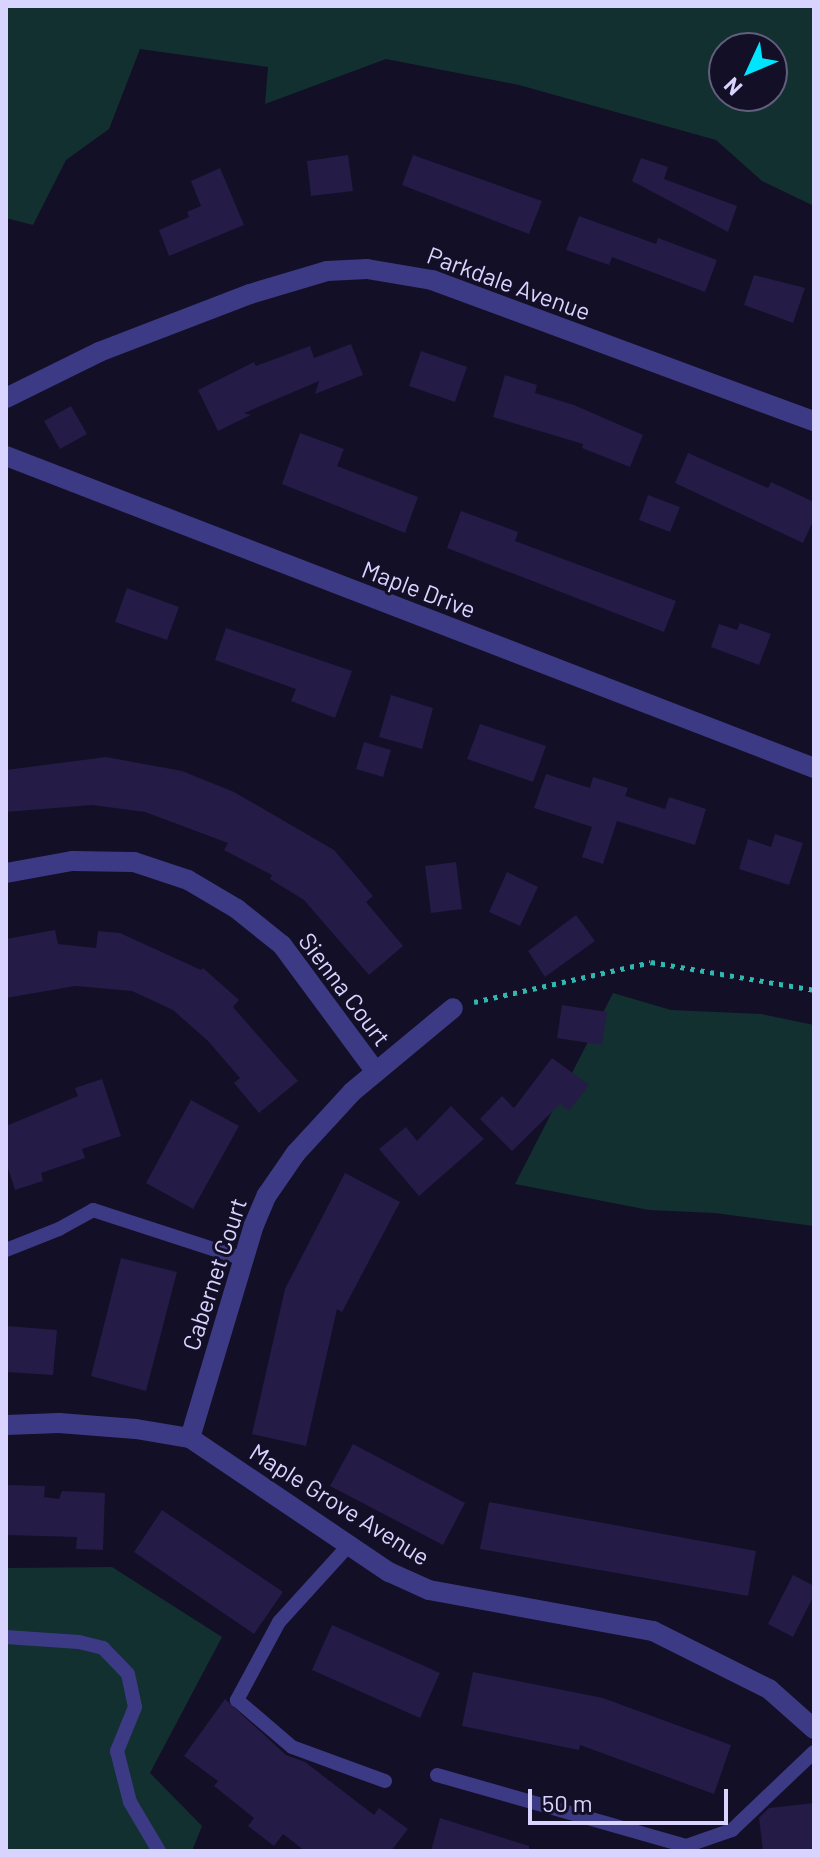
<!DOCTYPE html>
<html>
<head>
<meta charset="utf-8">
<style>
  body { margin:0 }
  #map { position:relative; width:820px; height:1857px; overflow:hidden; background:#130f26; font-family:Barlow,sans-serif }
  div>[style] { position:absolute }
  .green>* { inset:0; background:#12302f }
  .building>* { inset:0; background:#241b47 }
  .path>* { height:5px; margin-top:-2.5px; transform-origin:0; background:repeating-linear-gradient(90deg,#2fb8b0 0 4px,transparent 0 10px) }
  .lane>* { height:14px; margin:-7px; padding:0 7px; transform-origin:7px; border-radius:7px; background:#3d3a85 }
  .street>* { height:20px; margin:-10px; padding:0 10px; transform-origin:10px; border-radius:10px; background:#3d3a85 }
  span { translate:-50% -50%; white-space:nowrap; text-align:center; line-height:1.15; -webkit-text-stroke:6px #130f26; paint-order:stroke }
  .street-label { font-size:24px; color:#d9d4ff }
  .frame { position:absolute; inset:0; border:8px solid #d9d4ff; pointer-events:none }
  .north { position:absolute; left:708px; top:32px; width:80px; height:80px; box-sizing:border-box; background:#130f26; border:2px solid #625e7d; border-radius:50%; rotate:226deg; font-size:22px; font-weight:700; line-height:32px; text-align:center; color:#d9d4ff }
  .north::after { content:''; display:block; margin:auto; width:28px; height:36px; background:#00e5ff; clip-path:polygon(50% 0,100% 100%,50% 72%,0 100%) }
  .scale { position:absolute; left:528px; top:1789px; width:200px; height:36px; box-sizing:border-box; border:4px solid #d9d4ff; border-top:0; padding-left:10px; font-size:24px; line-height:28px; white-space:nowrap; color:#d9d4ff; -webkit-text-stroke:6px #130f26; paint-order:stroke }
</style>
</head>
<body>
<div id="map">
  <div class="green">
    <div style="clip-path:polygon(evenodd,6px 6px,814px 6px,814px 206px,762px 181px,716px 140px,519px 85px,386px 59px,265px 104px,268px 67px,140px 49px,109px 129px,66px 160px,33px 225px,6px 218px,6px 6px,724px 48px,772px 48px,772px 96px,724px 96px,724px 48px)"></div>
    <div style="clip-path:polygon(613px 993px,671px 1010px,761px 1014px,814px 1025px,814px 1226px,715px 1213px,649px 1210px,515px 1184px)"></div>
    <div style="clip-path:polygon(112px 1567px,222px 1637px,150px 1773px,202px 1826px,192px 1851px,6px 1851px,6px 1568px)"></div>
  </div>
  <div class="building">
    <div style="clip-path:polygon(348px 155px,353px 191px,311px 196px,307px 161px)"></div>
    <div style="clip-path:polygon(413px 155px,542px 201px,529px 234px,402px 185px)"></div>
    <div style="clip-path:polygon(641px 158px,668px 167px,664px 179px,737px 206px,728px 232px,632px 181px)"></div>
    <div style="clip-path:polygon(220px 168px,244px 225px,169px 256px,159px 230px,189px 217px,187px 212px,201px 206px,191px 181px)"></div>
    <div style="clip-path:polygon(579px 216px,656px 244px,658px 238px,717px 260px,705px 292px,612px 257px,609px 265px,566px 250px)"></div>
    <div style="clip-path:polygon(754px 275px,805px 288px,793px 323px,744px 305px)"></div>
    <div style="clip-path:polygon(351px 344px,363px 375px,315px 394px,319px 381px,244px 413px,251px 415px,218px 431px,198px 390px,254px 362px,256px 366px,310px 346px,314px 358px)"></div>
    <div style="clip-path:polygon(421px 351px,467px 367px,455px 402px,409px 386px)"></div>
    <div style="clip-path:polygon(505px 375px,537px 385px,535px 393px,574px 405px,643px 435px,630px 467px,582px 448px,583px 444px,493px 417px)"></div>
    <div style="clip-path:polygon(71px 406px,87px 434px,60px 449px,44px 421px)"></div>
    <div style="clip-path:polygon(300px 433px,344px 449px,337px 466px,418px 497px,405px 533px,282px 484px)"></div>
    <div style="clip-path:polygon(688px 453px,768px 488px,771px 482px,814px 502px,814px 519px,803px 543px,675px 483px)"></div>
    <div style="clip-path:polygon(648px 495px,680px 507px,670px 532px,639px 520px)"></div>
    <div style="clip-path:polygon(461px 511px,518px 532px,515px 541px,676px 601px,664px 632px,447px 548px)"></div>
    <div style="clip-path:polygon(127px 588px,179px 607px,167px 640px,115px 622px)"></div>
    <div style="clip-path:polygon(740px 623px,771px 634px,759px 665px,711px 647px,719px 624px,737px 630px)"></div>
    <div style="clip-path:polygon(226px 628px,352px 671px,335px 718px,291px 701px,296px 689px,215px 660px)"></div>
    <div style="clip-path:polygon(391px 695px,433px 708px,422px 749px,379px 737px)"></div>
    <div style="clip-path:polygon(480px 724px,546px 746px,533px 782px,467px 759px)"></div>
    <div style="clip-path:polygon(364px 742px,391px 750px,383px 777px,356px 769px)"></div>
    <div style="clip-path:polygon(106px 757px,182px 771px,234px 792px,334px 850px,373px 896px,366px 902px,403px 946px,369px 975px,304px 900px,270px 879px,272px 875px,224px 850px,228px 843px,145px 812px,92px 805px,6px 812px,6px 770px)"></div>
    <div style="clip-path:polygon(546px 774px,590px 788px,593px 777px,628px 788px,625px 796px,665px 809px,669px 797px,706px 809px,695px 845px,617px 821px,603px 864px,582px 857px,592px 827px,534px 808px)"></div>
    <div style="clip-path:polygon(775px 834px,803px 843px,789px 885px,739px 869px,748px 839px,771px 847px)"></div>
    <div style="clip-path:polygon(456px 862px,462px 909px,431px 913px,425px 866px)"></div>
    <div style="clip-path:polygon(507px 872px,538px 887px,520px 926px,489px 912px)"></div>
    <div style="clip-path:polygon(576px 915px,595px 941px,545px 977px,528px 951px)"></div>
    <div style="clip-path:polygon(55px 930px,58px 944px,96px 948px,98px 931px,120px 933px,201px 970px,203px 968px,239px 1000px,233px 1007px,298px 1081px,259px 1113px,234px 1083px,240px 1078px,208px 1041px,173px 1010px,132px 991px,75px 986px,6px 998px,6px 939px)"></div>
    <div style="clip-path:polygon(562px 1005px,607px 1012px,602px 1045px,557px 1038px)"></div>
    <div style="clip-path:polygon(552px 1058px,589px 1085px,569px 1111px,560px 1104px,512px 1151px,480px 1119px,502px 1096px,514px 1108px)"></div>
    <div style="clip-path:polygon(102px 1079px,121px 1136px,82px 1149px,85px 1158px,41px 1173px,43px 1181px,15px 1190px,6px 1162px,6px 1126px,78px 1096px,75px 1088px)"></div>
    <div style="clip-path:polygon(191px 1100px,239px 1126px,193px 1209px,146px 1183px)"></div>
    <div style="clip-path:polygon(451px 1106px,484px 1139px,419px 1196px,379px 1149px,406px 1127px,417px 1141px)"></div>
    <div style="clip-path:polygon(345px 1173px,400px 1202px,342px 1312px,337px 1309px,306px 1446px,252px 1434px,285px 1289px)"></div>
    <div style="clip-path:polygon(121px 1258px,177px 1272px,146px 1391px,91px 1376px)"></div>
    <div style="clip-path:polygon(7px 1326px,57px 1330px,53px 1375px,6px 1372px)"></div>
    <div style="clip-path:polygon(353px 1444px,465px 1503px,443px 1545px,330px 1486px)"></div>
    <div style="clip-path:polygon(6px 1485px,45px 1486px,44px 1497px,59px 1499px,62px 1491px,105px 1493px,103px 1550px,76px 1549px,77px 1537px,6px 1535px)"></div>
    <div style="clip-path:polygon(489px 1502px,756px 1551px,748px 1596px,480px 1549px)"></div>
    <div style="clip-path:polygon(162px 1510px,283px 1592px,254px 1634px,134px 1552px)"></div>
    <div style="clip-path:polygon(793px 1575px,814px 1586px,814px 1595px,793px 1637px,768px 1624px)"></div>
    <div style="clip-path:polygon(332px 1625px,440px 1673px,420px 1718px,312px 1670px)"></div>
    <div style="clip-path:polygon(473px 1672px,603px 1698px,731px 1745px,714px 1794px,580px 1745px,579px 1750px,462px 1726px)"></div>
    <div style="clip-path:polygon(225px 1699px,286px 1755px,305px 1762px,374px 1815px,379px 1808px,408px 1829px,391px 1851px,305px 1851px,283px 1834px,274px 1846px,248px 1826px,254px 1818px,214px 1786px,218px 1781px,184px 1756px)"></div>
    <div style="clip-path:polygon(814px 1803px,814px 1851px,763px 1851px,759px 1818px,769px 1808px)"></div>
    <div style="clip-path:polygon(440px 1818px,529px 1846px,529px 1851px,431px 1851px)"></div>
  </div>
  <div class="path">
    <div style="left:474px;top:1002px;width:181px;rotate:-12.7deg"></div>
    <div style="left:651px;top:962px;width:165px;rotate:9.7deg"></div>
  </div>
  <div class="lane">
    <div style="left:6px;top:1250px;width:57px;rotate:-21.6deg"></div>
    <div style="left:59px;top:1229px;width:39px;rotate:-29deg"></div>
    <div style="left:93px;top:1210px;width:152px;rotate:18deg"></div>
    <div style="left:238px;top:1257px;width:9px;rotate:72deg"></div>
    <div style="left:349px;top:1545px;width:104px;rotate:132.3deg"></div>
    <div style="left:279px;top:1622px;width:89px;rotate:118.3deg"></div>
    <div style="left:237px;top:1700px;width:72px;rotate:40.5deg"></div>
    <div style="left:292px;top:1747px;width:99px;rotate:20.1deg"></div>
    <div style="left:6px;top:1637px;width:73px;rotate:3.9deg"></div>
    <div style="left:79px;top:1642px;width:25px;rotate:14deg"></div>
    <div style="left:103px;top:1648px;width:36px;rotate:46deg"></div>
    <div style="left:128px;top:1674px;width:34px;rotate:78deg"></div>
    <div style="left:135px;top:1707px;width:48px;rotate:112.2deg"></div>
    <div style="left:117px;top:1751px;width:53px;rotate:75.7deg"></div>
    <div style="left:130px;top:1802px;width:57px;rotate:59.4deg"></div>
    <div style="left:437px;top:1775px;width:259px;rotate:15.9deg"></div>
    <div style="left:686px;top:1846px;width:49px;rotate:-19.2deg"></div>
    <div style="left:732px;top:1830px;width:113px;rotate:-43.6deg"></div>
  </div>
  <div class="street">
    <div style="left:6px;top:398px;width:104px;rotate:-26.3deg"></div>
    <div style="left:99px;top:352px;width:162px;rotate:-21deg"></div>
    <div style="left:250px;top:294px;width:80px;rotate:-16.6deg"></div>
    <div style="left:327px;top:271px;width:40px;rotate:-2.9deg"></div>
    <div style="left:367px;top:269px;width:66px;rotate:9.6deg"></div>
    <div style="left:432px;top:280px;width:407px;rotate:20.3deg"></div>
    <div style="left:6px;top:456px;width:866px;rotate:21.11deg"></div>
    <div style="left:6px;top:873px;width:67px;rotate:-10.3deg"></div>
    <div style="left:72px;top:861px;width:62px;rotate:0.9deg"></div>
    <div style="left:134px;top:862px;width:57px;rotate:18.4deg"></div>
    <div style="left:188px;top:880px;width:57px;rotate:30.6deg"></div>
    <div style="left:237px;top:909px;width:58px;rotate:38.7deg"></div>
    <div style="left:282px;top:945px;width:158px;rotate:53.5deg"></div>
    <div style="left:6px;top:1425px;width:53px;rotate:-2.2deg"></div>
    <div style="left:59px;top:1423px;width:77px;rotate:4.5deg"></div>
    <div style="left:136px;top:1429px;width:55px;rotate:9.5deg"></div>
    <div style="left:190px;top:1438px;width:240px;rotate:34deg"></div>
    <div style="left:389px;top:1572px;width:44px;rotate:24.2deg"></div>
    <div style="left:429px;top:1590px;width:228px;rotate:10.4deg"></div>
    <div style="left:653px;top:1631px;width:130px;rotate:26.6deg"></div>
    <div style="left:769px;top:1689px;width:60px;rotate:41.6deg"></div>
    <div style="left:190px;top:1438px;width:222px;rotate:-73.3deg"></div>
    <div style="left:254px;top:1225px;width:33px;rotate:-67deg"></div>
    <div style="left:267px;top:1195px;width:51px;rotate:-55.4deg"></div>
    <div style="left:296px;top:1153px;width:83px;rotate:-47.4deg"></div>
    <div style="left:352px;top:1092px;width:131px;rotate:-39.7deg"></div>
  </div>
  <div class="street-label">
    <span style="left:509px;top:283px;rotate:20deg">Parkdale Avenue</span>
    <span style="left:419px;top:589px;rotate:21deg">Maple Drive</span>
    <span style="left:345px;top:989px;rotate:53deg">Sienna Court</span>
    <span style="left:214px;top:1274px;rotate:-72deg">Cabernet Court</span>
    <span style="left:340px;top:1504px;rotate:32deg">Maple Grove Avenue</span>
  </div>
  <div class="frame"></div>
  <div class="north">N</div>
  <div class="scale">50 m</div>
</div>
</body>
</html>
